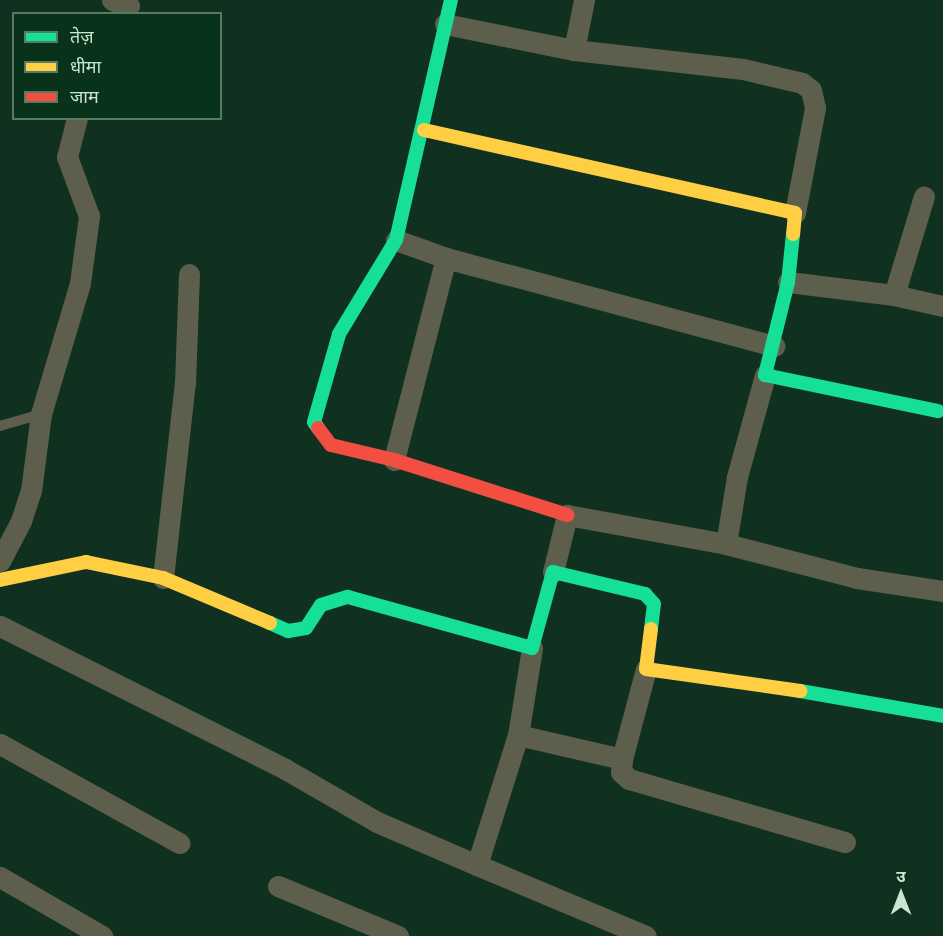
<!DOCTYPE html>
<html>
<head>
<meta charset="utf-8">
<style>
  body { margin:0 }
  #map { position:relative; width:943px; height:936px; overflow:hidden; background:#10311f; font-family:"Archivo Narrow","Noto Sans Devanagari",sans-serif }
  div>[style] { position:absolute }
  .lane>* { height:10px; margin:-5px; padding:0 5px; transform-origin:5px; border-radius:5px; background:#5d5f4c }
  .street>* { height:21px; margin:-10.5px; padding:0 10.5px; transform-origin:10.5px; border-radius:10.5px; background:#5d5f4c }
  .fast>* { height:14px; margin:-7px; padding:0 7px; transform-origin:7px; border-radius:7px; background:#16e098 }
  .slow>* { height:14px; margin:-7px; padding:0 7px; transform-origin:7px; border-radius:7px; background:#ffcf43 }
  .jam>* { height:14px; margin:-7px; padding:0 7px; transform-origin:7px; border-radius:7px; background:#f24e42 }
  span { translate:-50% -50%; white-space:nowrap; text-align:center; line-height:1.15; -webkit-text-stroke:4.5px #083219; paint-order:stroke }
  .legend { position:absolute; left:12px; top:12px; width:210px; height:108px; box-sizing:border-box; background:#083219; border:2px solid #567a62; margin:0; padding:8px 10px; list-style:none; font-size:18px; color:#cae5d0 }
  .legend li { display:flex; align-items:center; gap:12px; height:30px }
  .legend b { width:30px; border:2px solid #567a62 }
  .north { position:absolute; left:871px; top:864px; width:60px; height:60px; -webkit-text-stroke:4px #083219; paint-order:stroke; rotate:0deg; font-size:16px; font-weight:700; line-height:24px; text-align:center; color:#cae5d0 }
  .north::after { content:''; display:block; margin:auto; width:21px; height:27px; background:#cae5d0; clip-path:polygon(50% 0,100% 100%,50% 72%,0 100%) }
</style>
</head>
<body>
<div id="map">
  <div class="lane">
    <div style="left:0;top:426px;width:43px;rotate:-16.3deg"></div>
  </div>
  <div class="street">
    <div style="left:112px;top:0;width:18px;rotate:19deg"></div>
    <div style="left:445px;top:24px;width:132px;rotate:11.4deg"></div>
    <div style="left:574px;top:50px;width:170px;rotate:6.4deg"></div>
    <div style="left:743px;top:69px;width:61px;rotate:13.3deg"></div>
    <div style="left:802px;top:83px;width:11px;rotate:38deg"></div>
    <div style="left:811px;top:90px;width:18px;rotate:77deg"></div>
    <div style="left:815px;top:108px;width:107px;rotate:100.8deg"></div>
    <div style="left:574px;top:50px;width:51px;rotate:-78.7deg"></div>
    <div style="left:396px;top:240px;width:53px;rotate:19.8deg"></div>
    <div style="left:446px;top:258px;width:340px;rotate:15deg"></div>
    <div style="left:788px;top:282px;width:107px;rotate:7deg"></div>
    <div style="left:894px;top:295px;width:50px;rotate:12.7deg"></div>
    <div style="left:894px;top:295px;width:103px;rotate:-73.1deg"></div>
    <div style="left:394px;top:460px;width:209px;rotate:-75.6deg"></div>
    <div style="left:726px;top:544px;width:68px;rotate:-80.7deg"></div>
    <div style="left:737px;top:477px;width:106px;rotate:-74.6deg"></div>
    <div style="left:0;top:561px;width:45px;rotate:-62.3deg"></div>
    <div style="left:21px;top:521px;width:32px;rotate:-72deg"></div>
    <div style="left:31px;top:491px;width:78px;rotate:-82.6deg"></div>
    <div style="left:41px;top:414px;width:137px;rotate:-73.4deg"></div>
    <div style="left:80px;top:283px;width:68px;rotate:-82.3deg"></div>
    <div style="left:89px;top:216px;width:63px;rotate:-110.4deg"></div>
    <div style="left:67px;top:157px;width:40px;rotate:-75.6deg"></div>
    <div style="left:553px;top:572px;width:59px;rotate:-76.2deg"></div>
    <div style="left:567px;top:515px;width:162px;rotate:10.3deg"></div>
    <div style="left:726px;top:544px;width:135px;rotate:14.5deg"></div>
    <div style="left:857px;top:578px;width:87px;rotate:8.6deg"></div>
    <div style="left:163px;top:578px;width:196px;rotate:-83.6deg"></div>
    <div style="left:185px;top:383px;width:109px;rotate:-87.9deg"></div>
    <div style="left:0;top:626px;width:319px;rotate:26.6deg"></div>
    <div style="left:285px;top:769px;width:106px;rotate:29.9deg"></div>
    <div style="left:377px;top:822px;width:109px;rotate:23.3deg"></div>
    <div style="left:532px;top:648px;width:88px;rotate:99.1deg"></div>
    <div style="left:518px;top:735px;width:107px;rotate:13deg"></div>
    <div style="left:622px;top:759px;width:93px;rotate:-75.1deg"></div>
    <div style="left:518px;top:735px;width:136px;rotate:107.5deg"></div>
    <div style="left:477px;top:865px;width:183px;rotate:22.8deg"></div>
    <div style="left:0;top:744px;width:205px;rotate:28.9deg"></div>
    <div style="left:622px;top:759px;width:13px;rotate:94deg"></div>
    <div style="left:621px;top:772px;width:11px;rotate:41deg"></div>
    <div style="left:629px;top:779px;width:225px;rotate:16.3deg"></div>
    <div style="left:0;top:877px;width:118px;rotate:30deg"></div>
    <div style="left:278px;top:886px;width:130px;rotate:22.6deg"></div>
  </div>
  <div class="fast">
    <div style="left:793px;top:234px;width:48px;rotate:95.9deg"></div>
    <div style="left:788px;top:282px;width:96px;rotate:103.9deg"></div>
    <div style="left:765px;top:375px;width:177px;rotate:11.8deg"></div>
    <div style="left:318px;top:428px;width:7px;rotate:-124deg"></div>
    <div style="left:314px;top:422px;width:91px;rotate:-74.1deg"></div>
    <div style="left:339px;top:334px;width:110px;rotate:-58.8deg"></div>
    <div style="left:396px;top:240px;width:246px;rotate:-77.1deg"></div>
    <div style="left:270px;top:623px;width:20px;rotate:24deg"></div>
    <div style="left:288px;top:631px;width:18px;rotate:-9deg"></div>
    <div style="left:306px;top:628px;width:27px;rotate:-57deg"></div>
    <div style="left:321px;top:605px;width:28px;rotate:-17deg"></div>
    <div style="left:348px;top:597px;width:191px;rotate:15.5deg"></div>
    <div style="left:532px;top:648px;width:79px;rotate:-74.6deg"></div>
    <div style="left:553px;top:572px;width:95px;rotate:13.4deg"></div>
    <div style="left:645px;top:594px;width:13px;rotate:48deg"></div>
    <div style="left:654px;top:604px;width:25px;rotate:97deg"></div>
    <div style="left:800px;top:691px;width:145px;rotate:9.9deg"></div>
  </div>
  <div class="slow">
    <div style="left:424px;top:130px;width:380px;rotate:12.6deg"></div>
    <div style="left:795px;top:213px;width:21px;rotate:95deg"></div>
    <div style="left:0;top:580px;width:88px;rotate:-11.8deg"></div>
    <div style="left:86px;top:562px;width:79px;rotate:11.7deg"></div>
    <div style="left:163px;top:578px;width:116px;rotate:22.8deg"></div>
    <div style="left:651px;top:629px;width:40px;rotate:97.1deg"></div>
    <div style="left:646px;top:669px;width:156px;rotate:8.1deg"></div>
  </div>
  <div class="jam">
    <div style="left:318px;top:428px;width:21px;rotate:53deg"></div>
    <div style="left:331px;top:445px;width:65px;rotate:13.4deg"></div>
    <div style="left:394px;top:460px;width:182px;rotate:17.6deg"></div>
  </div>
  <ul class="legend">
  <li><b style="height:8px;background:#16e098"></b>तेज़</li>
  <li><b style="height:8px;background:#ffcf43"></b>धीमा</li>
  <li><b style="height:8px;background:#f24e42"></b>जाम</li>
  </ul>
  <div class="north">उ</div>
</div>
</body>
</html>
